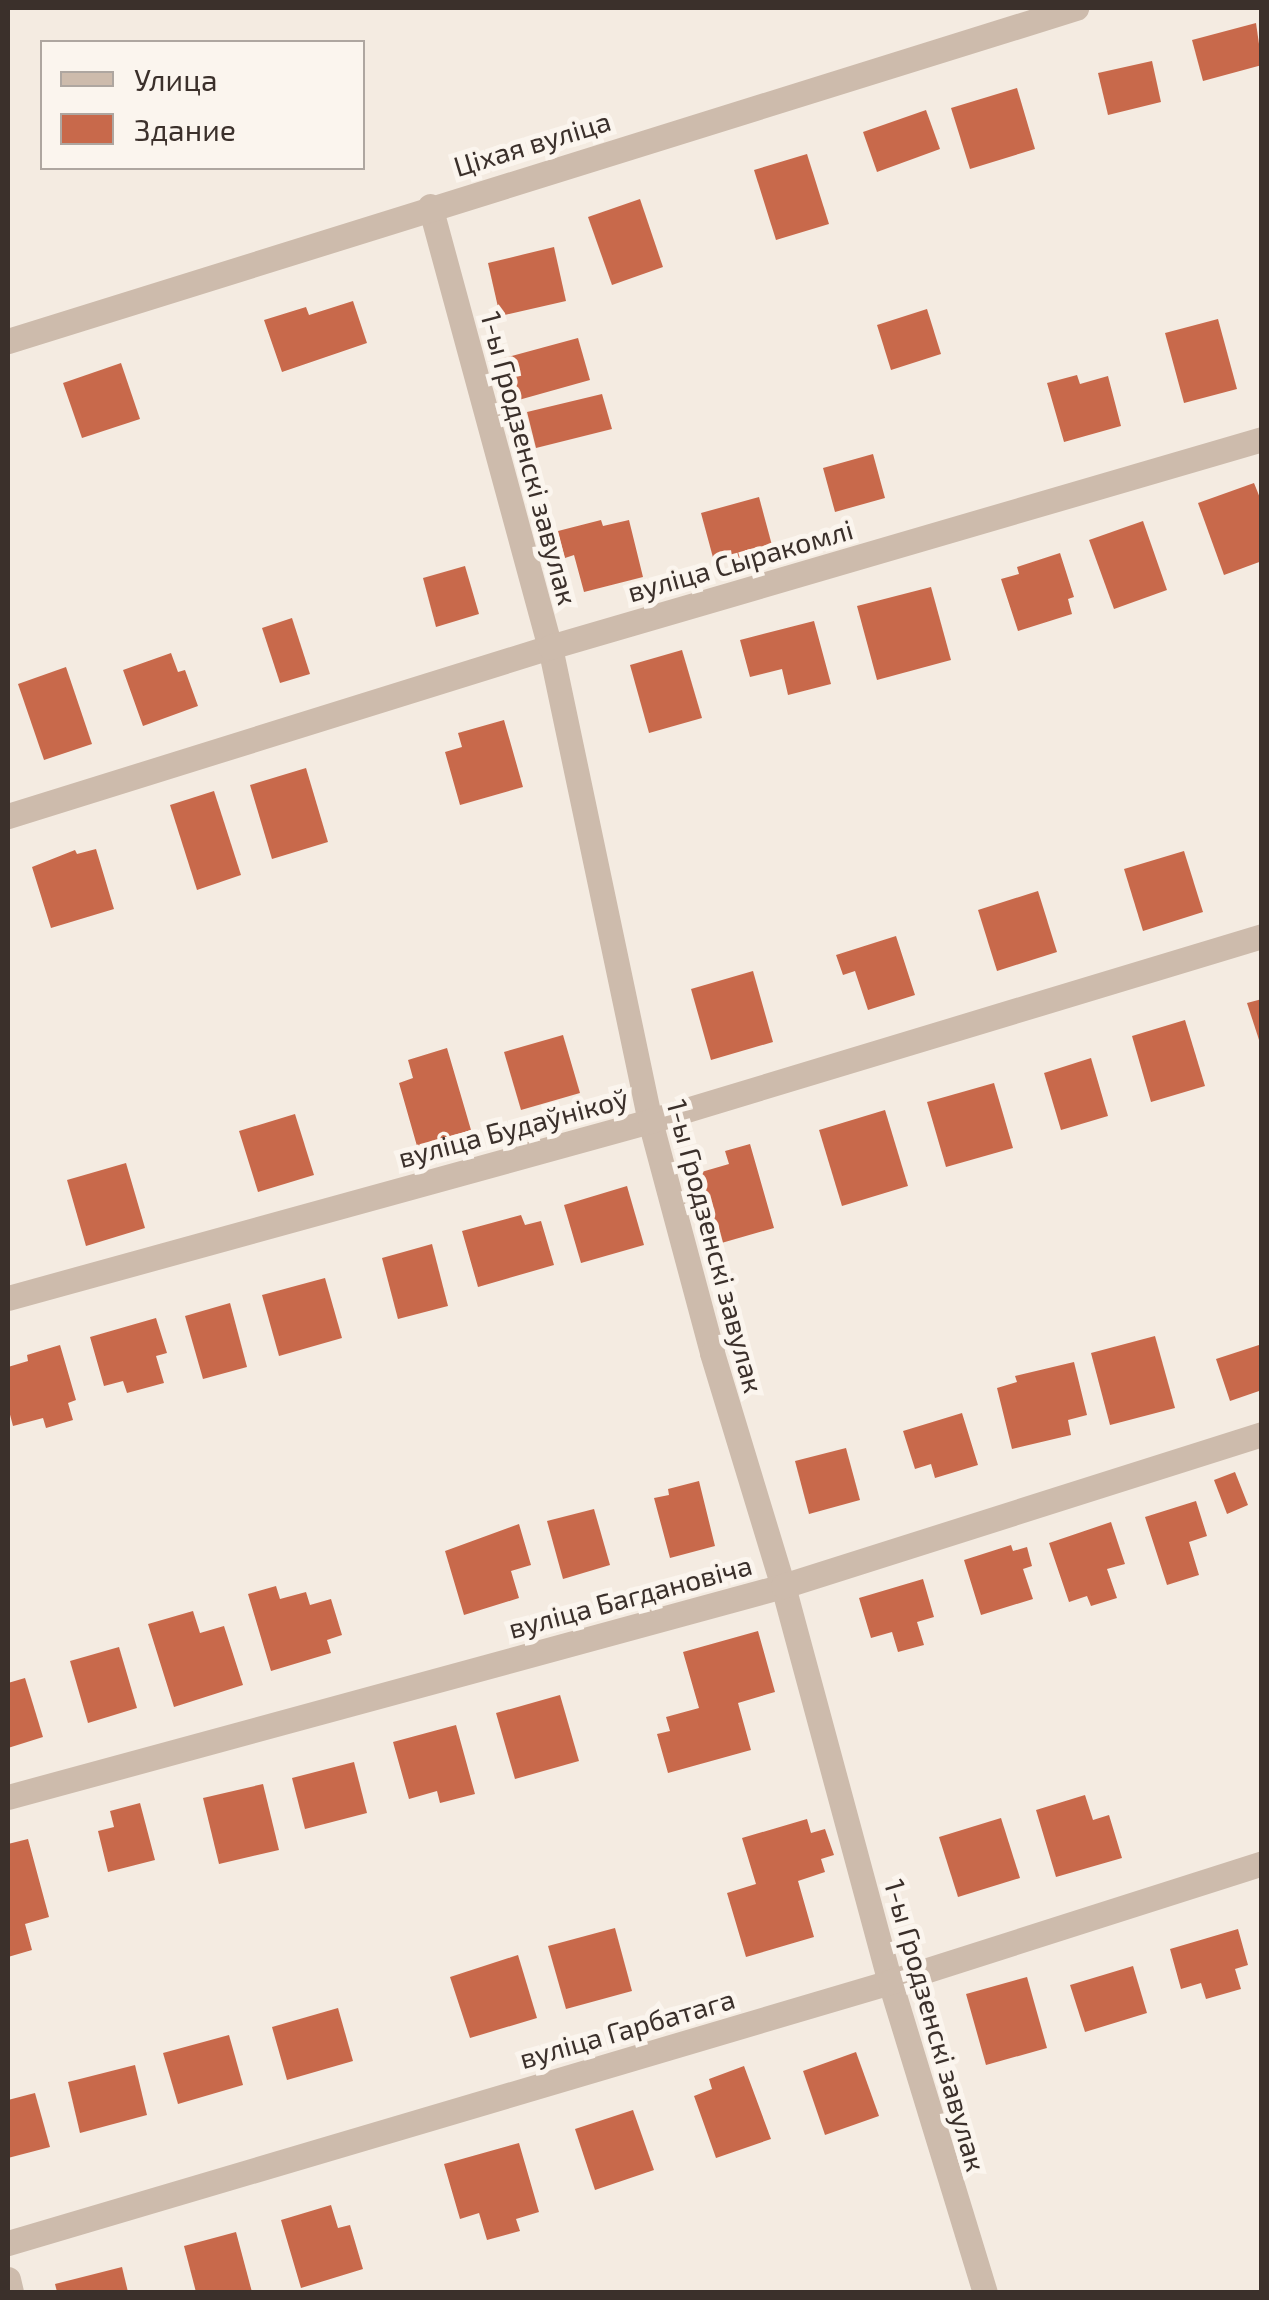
<!DOCTYPE html>
<html>
<head>
<meta charset="utf-8">
<style>
  body { margin:0 }
  #map { position:relative; width:1269px; height:2300px; overflow:hidden; background:#f4ebe1; font-family:"Exo 2",sans-serif }
  div>[style] { position:absolute }
  .building>* { inset:0; background:#c8694b }
  .minor>* { height:25px; margin:-12.5px; padding:0 12.5px; transform-origin:12.5px; border-radius:12.5px; background:#cdbbac }
  span { translate:-50% -50%; white-space:nowrap; text-align:center; line-height:1.15; -webkit-text-stroke:10px #fbf5ee; paint-order:stroke }
  .street-label { font-size:28px; color:#3b302b }
  .frame { position:absolute; inset:0; border:10px solid #3b302b; pointer-events:none }
  .legend { position:absolute; left:40px; top:40px; width:325px; height:130px; box-sizing:border-box; background:#fbf5ee; border:2px solid #aea6a0; margin:0; padding:12px 18px; list-style:none; font-size:30px; color:#3b302b }
  .legend li { display:flex; align-items:center; gap:20px; height:50px }
  .legend b { width:50px; border:2px solid #aea6a0 }
</style>
</head>
<body>
<div id="map">
  <div class="building">
    <div style="clip-path:polygon(1256px 23px,1262px 65px,1203px 81px,1192px 40px)"></div>
    <div style="clip-path:polygon(1152px 61px,1161px 102px,1108px 115px,1098px 73px)"></div>
    <div style="clip-path:polygon(1017px 88px,1035px 149px,970px 169px,951px 108px)"></div>
    <div style="clip-path:polygon(926px 110px,940px 149px,877px 172px,863px 132px)"></div>
    <div style="clip-path:polygon(807px 154px,829px 224px,776px 240px,754px 170px)"></div>
    <div style="clip-path:polygon(640px 199px,663px 267px,612px 285px,588px 217px)"></div>
    <div style="clip-path:polygon(554px 247px,566px 301px,500px 316px,488px 263px)"></div>
    <div style="clip-path:polygon(353px 301px,367px 343px,282px 372px,264px 320px,306px 307px,309px 315px)"></div>
    <div style="clip-path:polygon(927px 309px,941px 354px,891px 370px,877px 325px)"></div>
    <div style="clip-path:polygon(1218px 319px,1237px 389px,1184px 403px,1165px 333px)"></div>
    <div style="clip-path:polygon(578px 338px,590px 380px,515px 401px,504px 358px)"></div>
    <div style="clip-path:polygon(121px 363px,140px 419px,82px 438px,63px 383px)"></div>
    <div style="clip-path:polygon(1077px 375px,1080px 384px,1108px 376px,1121px 426px,1064px 442px,1047px 383px)"></div>
    <div style="clip-path:polygon(602px 394px,612px 429px,536px 448px,527px 412px)"></div>
    <div style="clip-path:polygon(873px 454px,885px 498px,835px 512px,823px 468px)"></div>
    <div style="clip-path:polygon(1254px 483px,1262px 503px,1262px 561px,1224px 575px,1198px 503px)"></div>
    <div style="clip-path:polygon(759px 497px,773px 549px,715px 565px,701px 513px)"></div>
    <div style="clip-path:polygon(601px 520px,603px 526px,629px 520px,643px 577px,584px 592px,574px 555px,565px 558px,558px 531px)"></div>
    <div style="clip-path:polygon(1143px 521px,1167px 590px,1114px 609px,1089px 540px)"></div>
    <div style="clip-path:polygon(1060px 553px,1074px 597px,1068px 599px,1072px 614px,1018px 631px,1001px 579px,1019px 574px,1017px 567px)"></div>
    <div style="clip-path:polygon(465px 566px,479px 614px,436px 627px,423px 578px)"></div>
    <div style="clip-path:polygon(931px 587px,951px 660px,877px 680px,857px 606px)"></div>
    <div style="clip-path:polygon(292px 618px,310px 674px,280px 683px,262px 628px)"></div>
    <div style="clip-path:polygon(814px 621px,831px 684px,788px 695px,782px 669px,750px 677px,740px 640px)"></div>
    <div style="clip-path:polygon(682px 650px,702px 718px,649px 733px,630px 665px)"></div>
    <div style="clip-path:polygon(171px 653px,178px 672px,185px 670px,198px 706px,143px 726px,123px 670px)"></div>
    <div style="clip-path:polygon(66px 667px,92px 744px,44px 760px,18px 684px)"></div>
    <div style="clip-path:polygon(504px 720px,523px 787px,460px 805px,445px 752px,462px 747px,458px 733px)"></div>
    <div style="clip-path:polygon(306px 768px,328px 842px,272px 859px,250px 785px)"></div>
    <div style="clip-path:polygon(214px 791px,241px 875px,197px 890px,170px 805px)"></div>
    <div style="clip-path:polygon(96px 849px,114px 909px,51px 928px,32px 867px,75px 850px,77px 854px)"></div>
    <div style="clip-path:polygon(1184px 851px,1203px 912px,1143px 931px,1124px 869px)"></div>
    <div style="clip-path:polygon(1038px 891px,1057px 952px,997px 971px,978px 910px)"></div>
    <div style="clip-path:polygon(896px 936px,915px 995px,868px 1010px,855px 971px,843px 975px,836px 955px)"></div>
    <div style="clip-path:polygon(753px 971px,773px 1042px,711px 1060px,691px 989px)"></div>
    <div style="clip-path:polygon(1262px 999px,1262px 1046px,1261px 1046px,1247px 1003px)"></div>
    <div style="clip-path:polygon(1185px 1020px,1205px 1086px,1151px 1102px,1132px 1036px)"></div>
    <div style="clip-path:polygon(563px 1035px,580px 1093px,521px 1110px,504px 1052px)"></div>
    <div style="clip-path:polygon(447px 1048px,471px 1130px,417px 1146px,399px 1083px,413px 1078px,408px 1060px)"></div>
    <div style="clip-path:polygon(1091px 1058px,1108px 1116px,1061px 1130px,1044px 1073px)"></div>
    <div style="clip-path:polygon(994px 1083px,1013px 1148px,946px 1167px,927px 1102px)"></div>
    <div style="clip-path:polygon(885px 1110px,908px 1186px,842px 1206px,819px 1130px)"></div>
    <div style="clip-path:polygon(295px 1114px,314px 1175px,258px 1192px,239px 1131px)"></div>
    <div style="clip-path:polygon(750px 1144px,774px 1228px,718px 1244px,698px 1173px,729px 1164px,725px 1151px)"></div>
    <div style="clip-path:polygon(126px 1163px,145px 1228px,86px 1246px,67px 1180px)"></div>
    <div style="clip-path:polygon(627px 1186px,644px 1245px,581px 1263px,564px 1205px)"></div>
    <div style="clip-path:polygon(521px 1215px,525px 1225px,541px 1221px,554px 1265px,478px 1287px,462px 1231px)"></div>
    <div style="clip-path:polygon(432px 1244px,448px 1306px,398px 1319px,382px 1258px)"></div>
    <div style="clip-path:polygon(325px 1278px,342px 1338px,279px 1356px,262px 1295px)"></div>
    <div style="clip-path:polygon(230px 1303px,247px 1367px,203px 1379px,185px 1316px)"></div>
    <div style="clip-path:polygon(156px 1318px,167px 1353px,156px 1356px,164px 1383px,127px 1393px,123px 1381px,104px 1386px,90px 1337px)"></div>
    <div style="clip-path:polygon(1155px 1336px,1175px 1408px,1110px 1425px,1091px 1353px)"></div>
    <div style="clip-path:polygon(1262px 1344px,1262px 1390px,1230px 1401px,1216px 1359px)"></div>
    <div style="clip-path:polygon(60px 1345px,76px 1400px,68px 1403px,73px 1420px,46px 1428px,43px 1418px,13px 1426px,8px 1407px,8px 1367px,28px 1361px,27px 1355px)"></div>
    <div style="clip-path:polygon(1074px 1362px,1087px 1415px,1068px 1420px,1071px 1435px,1012px 1449px,997px 1388px,1017px 1382px,1015px 1376px)"></div>
    <div style="clip-path:polygon(962px 1413px,978px 1465px,935px 1478px,931px 1464px,915px 1469px,903px 1431px)"></div>
    <div style="clip-path:polygon(846px 1448px,860px 1500px,809px 1514px,795px 1461px)"></div>
    <div style="clip-path:polygon(1235px 1472px,1248px 1505px,1227px 1514px,1214px 1480px)"></div>
    <div style="clip-path:polygon(699px 1481px,715px 1546px,670px 1558px,654px 1498px,669px 1495px,668px 1489px)"></div>
    <div style="clip-path:polygon(1196px 1501px,1207px 1536px,1189px 1542px,1199px 1575px,1167px 1585px,1145px 1517px)"></div>
    <div style="clip-path:polygon(594px 1509px,610px 1565px,563px 1579px,547px 1521px)"></div>
    <div style="clip-path:polygon(1111px 1522px,1125px 1564px,1107px 1569px,1117px 1598px,1091px 1606px,1087px 1596px,1069px 1602px,1049px 1543px)"></div>
    <div style="clip-path:polygon(519px 1524px,531px 1565px,511px 1571px,519px 1598px,464px 1615px,445px 1551px)"></div>
    <div style="clip-path:polygon(1011px 1545px,1013px 1551px,1027px 1547px,1032px 1566px,1023px 1569px,1033px 1599px,981px 1615px,964px 1560px)"></div>
    <div style="clip-path:polygon(923px 1579px,934px 1617px,917px 1622px,924px 1645px,898px 1652px,892px 1632px,871px 1638px,859px 1598px)"></div>
    <div style="clip-path:polygon(276px 1586px,280px 1599px,306px 1592px,310px 1605px,331px 1599px,342px 1635px,327px 1640px,331px 1653px,271px 1671px,248px 1594px)"></div>
    <div style="clip-path:polygon(193px 1611px,200px 1633px,224px 1626px,243px 1685px,174px 1707px,148px 1624px)"></div>
    <div style="clip-path:polygon(758px 1631px,775px 1692px,738px 1703px,751px 1750px,668px 1773px,657px 1734px,670px 1731px,666px 1717px,699px 1708px,683px 1652px)"></div>
    <div style="clip-path:polygon(119px 1647px,137px 1708px,88px 1723px,70px 1661px)"></div>
    <div style="clip-path:polygon(25px 1678px,43px 1737px,8px 1748px,8px 1683px)"></div>
    <div style="clip-path:polygon(560px 1695px,579px 1761px,515px 1779px,496px 1713px)"></div>
    <div style="clip-path:polygon(456px 1725px,475px 1794px,440px 1803px,437px 1791px,409px 1799px,393px 1742px)"></div>
    <div style="clip-path:polygon(354px 1762px,367px 1813px,305px 1829px,292px 1778px)"></div>
    <div style="clip-path:polygon(263px 1784px,279px 1850px,219px 1864px,203px 1798px)"></div>
    <div style="clip-path:polygon(1085px 1795px,1093px 1820px,1109px 1815px,1122px 1858px,1056px 1877px,1036px 1810px)"></div>
    <div style="clip-path:polygon(140px 1803px,155px 1860px,108px 1872px,98px 1831px,114px 1827px,110px 1811px)"></div>
    <div style="clip-path:polygon(1001px 1818px,1020px 1878px,958px 1897px,939px 1837px)"></div>
    <div style="clip-path:polygon(807px 1819px,811px 1833px,825px 1829px,834px 1855px,821px 1859px,825px 1872px,798px 1881px,814px 1937px,746px 1957px,727px 1893px,756px 1884px,742px 1838px)"></div>
    <div style="clip-path:polygon(28px 1839px,49px 1917px,25px 1924px,32px 1950px,8px 1957px,8px 1844px)"></div>
    <div style="clip-path:polygon(615px 1928px,632px 1991px,566px 2009px,548px 1946px)"></div>
    <div style="clip-path:polygon(1238px 1929px,1248px 1965px,1235px 1969px,1241px 1989px,1206px 1999px,1201px 1983px,1181px 1989px,1170px 1949px)"></div>
    <div style="clip-path:polygon(518px 1955px,537px 2018px,470px 2038px,450px 1977px)"></div>
    <div style="clip-path:polygon(1133px 1966px,1147px 2013px,1085px 2032px,1070px 1985px)"></div>
    <div style="clip-path:polygon(1027px 1977px,1047px 2048px,986px 2065px,966px 1994px)"></div>
    <div style="clip-path:polygon(338px 2008px,353px 2061px,287px 2080px,272px 2027px)"></div>
    <div style="clip-path:polygon(229px 2035px,243px 2085px,178px 2104px,163px 2053px)"></div>
    <div style="clip-path:polygon(856px 2052px,879px 2116px,825px 2135px,803px 2071px)"></div>
    <div style="clip-path:polygon(135px 2065px,147px 2115px,80px 2133px,68px 2082px)"></div>
    <div style="clip-path:polygon(744px 2066px,771px 2139px,716px 2158px,694px 2096px,712px 2089px,709px 2079px)"></div>
    <div style="clip-path:polygon(35px 2093px,50px 2147px,8px 2158px,8px 2100px)"></div>
    <div style="clip-path:polygon(633px 2110px,654px 2170px,595px 2190px,575px 2129px)"></div>
    <div style="clip-path:polygon(519px 2143px,539px 2212px,516px 2219px,520px 2231px,487px 2240px,479px 2213px,460px 2219px,444px 2164px)"></div>
    <div style="clip-path:polygon(331px 2205px,338px 2228px,350px 2225px,363px 2269px,301px 2288px,281px 2220px)"></div>
    <div style="clip-path:polygon(236px 2232px,252px 2292px,196px 2292px,184px 2246px)"></div>
    <div style="clip-path:polygon(122px 2267px,128px 2292px,57px 2292px,55px 2284px)"></div>
  </div>
  <div class="minor">
    <div style="left:430px;top:206px;width:457px;rotate:74.8deg"></div>
    <div style="left:550px;top:647px;width:484px;rotate:78.1deg"></div>
    <div style="left:650px;top:1121px;width:240px;rotate:75deg"></div>
    <div style="left:712px;top:1353px;width:244px;rotate:73.1deg"></div>
    <div style="left:783px;top:1586px;width:410px;rotate:74.9deg"></div>
    <div style="left:890px;top:1982px;width:324px;rotate:73deg"></div>
    <div style="left:8px;top:341px;width:1119px;rotate:-17.32deg"></div>
    <div style="left:8px;top:816px;width:568px;rotate:-17.32deg"></div>
    <div style="left:550px;top:647px;width:742px;rotate:-16.28deg"></div>
    <div style="left:8px;top:1298px;width:666px;rotate:-15.41deg"></div>
    <div style="left:650px;top:1121px;width:639px;rotate:-16.82deg"></div>
    <div style="left:8px;top:1797px;width:803px;rotate:-15.23deg"></div>
    <div style="left:783px;top:1586px;width:503px;rotate:-17.61deg"></div>
    <div style="left:8px;top:2243px;width:920px;rotate:-16.48deg"></div>
    <div style="left:890px;top:1982px;width:391px;rotate:-17.7deg"></div>
    <div style="left:8px;top:2279px;width:13px;rotate:77deg"></div>
  </div>
  <div class="street-label">
    <span style="left:532px;top:143px;rotate:-17deg">Ціхая вуліца</span>
    <span style="left:530px;top:458px;rotate:75deg">1-ы Гродзенскі завулак</span>
    <span style="left:740px;top:560px;rotate:-16deg">вуліца Сыракомлі</span>
    <span style="left:513px;top:1127px;rotate:-15deg">вуліца Будаўнікоў</span>
    <span style="left:716px;top:1246px;rotate:75deg">1-ы Гродзенскі завулак</span>
    <span style="left:630px;top:1596px;rotate:-15deg">вуліца Багдановіча</span>
    <span style="left:936px;top:2025px;rotate:74deg">1-ы Гродзенскі завулак</span>
    <span style="left:627px;top:2028px;rotate:-16deg">вуліца Гарбатага</span>
  </div>
  <div class="frame"></div>
  <ul class="legend">
  <li><b style="height:12px;background:#cdbbac"></b>Улица</li>
  <li><b style="height:28px;background:#c8694b"></b>Здание</li>
  </ul>
</div>
</body>
</html>
